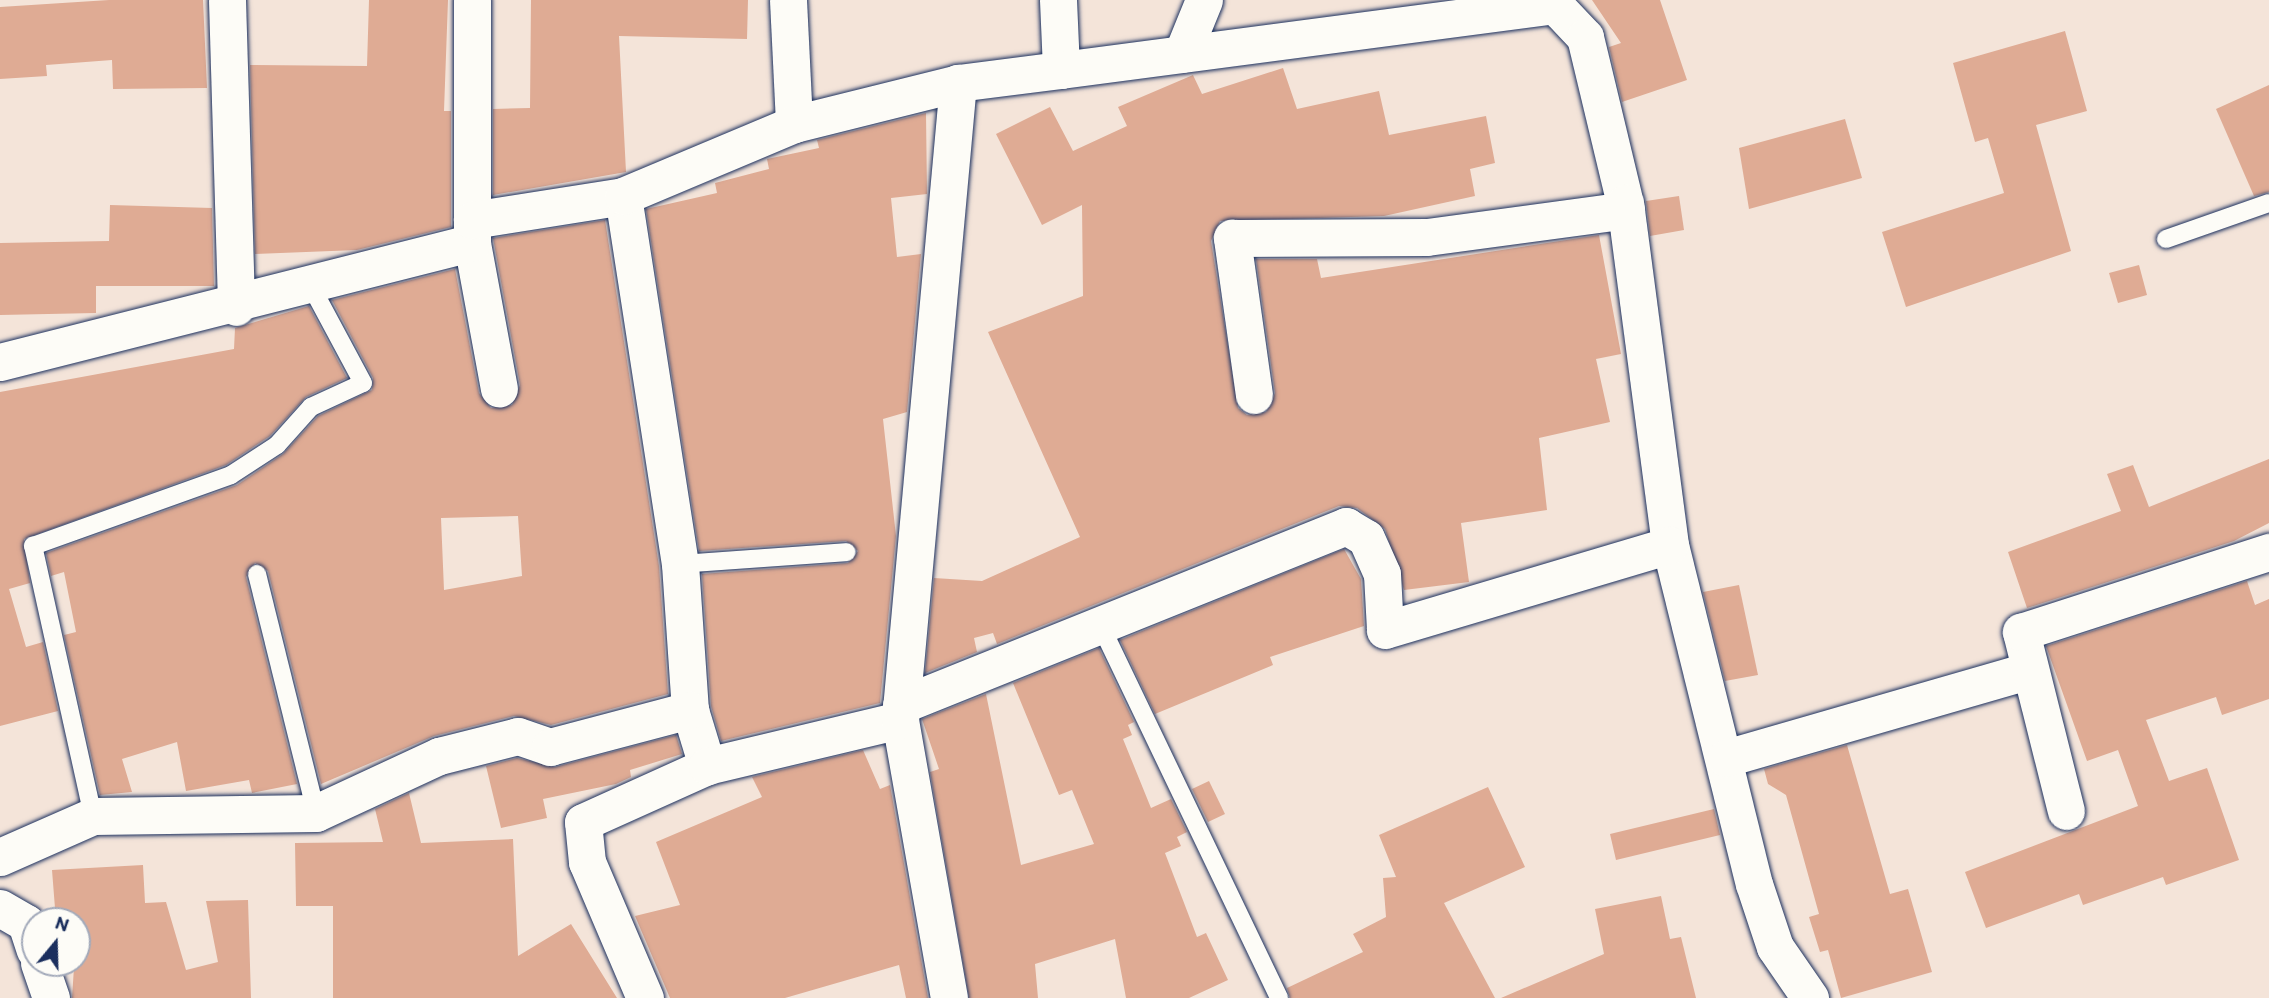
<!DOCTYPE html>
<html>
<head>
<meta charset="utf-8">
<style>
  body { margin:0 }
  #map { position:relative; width:2269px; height:998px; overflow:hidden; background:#f4e4d9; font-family:Itim,sans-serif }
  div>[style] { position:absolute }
  .building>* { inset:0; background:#dfab94 }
  .roads { filter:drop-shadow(0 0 2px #1b2f5e) drop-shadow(0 0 2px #1b2f5e) }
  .service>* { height:18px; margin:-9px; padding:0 9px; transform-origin:9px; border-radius:9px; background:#fdfcf7 }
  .minor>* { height:37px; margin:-18.5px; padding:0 18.5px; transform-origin:18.5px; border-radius:18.5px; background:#fdfcf7 }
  span { translate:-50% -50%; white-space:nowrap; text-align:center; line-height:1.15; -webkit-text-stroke:5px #fdfcf7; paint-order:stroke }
  .north { position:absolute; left:21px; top:907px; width:70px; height:70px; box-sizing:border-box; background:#fdfcf7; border:2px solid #a3aaba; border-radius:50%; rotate:19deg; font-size:19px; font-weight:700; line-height:28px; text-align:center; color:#1b2f5e }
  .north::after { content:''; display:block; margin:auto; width:24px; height:32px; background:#1b2f5e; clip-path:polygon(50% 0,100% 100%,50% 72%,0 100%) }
</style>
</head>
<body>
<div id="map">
  <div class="building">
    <div style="clip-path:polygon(109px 0,203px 0,207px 88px,113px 89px,112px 60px,46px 65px,47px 76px,0 79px,0 7px)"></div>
    <div style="clip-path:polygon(369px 0,448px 0,444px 111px,451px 111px,451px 227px,357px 250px,255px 254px,250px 65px,367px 66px)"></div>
    <div style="clip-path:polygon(531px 0,748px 0,747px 39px,619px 36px,626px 172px,493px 195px,493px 109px,530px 108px)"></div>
    <div style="clip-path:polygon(1592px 0,1660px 0,1687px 80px,1622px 102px,1609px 47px,1621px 43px)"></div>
    <div style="clip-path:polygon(2065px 31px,2087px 111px,2036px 125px,2071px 251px,1906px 307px,1882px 232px,2004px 193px,1988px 138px,1975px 142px,1953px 63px)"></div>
    <div style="clip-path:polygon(1283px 68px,1297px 109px,1379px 91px,1389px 135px,1486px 116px,1495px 163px,1470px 169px,1475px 196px,1384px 216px,1220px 221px,1211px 241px,1238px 408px,1247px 415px,1266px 412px,1275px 393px,1256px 259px,1317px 259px,1321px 278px,1599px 235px,1621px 354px,1596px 359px,1610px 422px,1539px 438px,1547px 510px,1461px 523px,1469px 582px,1404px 590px,1385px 529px,1357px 508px,1339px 506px,997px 644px,993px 633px,974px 638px,977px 652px,925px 673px,934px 578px,982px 581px,1080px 537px,988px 332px,1083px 296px,1082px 205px,1042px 225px,996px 134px,1050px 107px,1073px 151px,1127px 126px,1118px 107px,1193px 75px,1202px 94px)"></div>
    <div style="clip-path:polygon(2269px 85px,2269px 192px,2254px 196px,2216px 109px)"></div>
    <div style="clip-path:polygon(926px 113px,927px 194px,891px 198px,897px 257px,921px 254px,907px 412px,883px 419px,896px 536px,880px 703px,721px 741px,711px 706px,702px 574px,848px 563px,858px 551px,846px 541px,699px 551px,646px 209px,717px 193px,715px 183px,769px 169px,767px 159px,819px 148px,817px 140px)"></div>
    <div style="clip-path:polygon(1845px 119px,1862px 178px,1749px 209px,1739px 148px)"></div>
    <div style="clip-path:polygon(1679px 196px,1684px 230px,1650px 236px,1646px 201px)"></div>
    <div style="clip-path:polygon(110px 205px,212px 208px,214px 286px,96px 286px,96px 313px,0 315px,0 243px,109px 241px)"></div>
    <div style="clip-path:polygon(evenodd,605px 220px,659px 566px,668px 694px,551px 725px,514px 716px,434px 736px,321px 784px,268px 571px,255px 563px,246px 577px,297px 784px,252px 793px,249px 780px,186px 791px,177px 742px,122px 759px,132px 792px,100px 795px,64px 635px,76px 632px,64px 572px,51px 576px,46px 553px,237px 485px,283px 454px,318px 416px,372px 390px,373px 378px,332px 300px,455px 269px,479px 393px,491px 408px,512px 405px,520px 385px,493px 238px,605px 220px,518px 516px,522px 576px,444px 590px,441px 518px,518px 516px)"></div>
    <div style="clip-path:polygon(2139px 265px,2147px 295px,2118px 303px,2109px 273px)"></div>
    <div style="clip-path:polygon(309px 306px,347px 378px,306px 397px,270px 436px,226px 465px,24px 539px,30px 583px,9px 589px,26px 647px,43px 642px,58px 711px,0 726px,0 392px,234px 349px,235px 328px)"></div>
    <div style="clip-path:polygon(2269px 459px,2269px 523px,2234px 541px,2027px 608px,2008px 552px,2121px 511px,2107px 474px,2133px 465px,2149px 507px)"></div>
    <div style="clip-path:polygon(1344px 549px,1361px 579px,1364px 626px,1270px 657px,1273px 665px,1155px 714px,1120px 640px)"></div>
    <div style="clip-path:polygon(2247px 581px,2255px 605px,2269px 599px,2269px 699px,2222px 715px,2216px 697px,2146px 720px,2169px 781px,2207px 768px,2239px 860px,2166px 885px,2163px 877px,2083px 905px,2079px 894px,1986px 928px,1965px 872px,2138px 806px,2118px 750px,2087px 761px,2046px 646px)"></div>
    <div style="clip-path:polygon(1739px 585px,1758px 675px,1725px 681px,1703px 592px)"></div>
    <div style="clip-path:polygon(1099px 648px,1134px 722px,1128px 725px,1132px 735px,1123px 739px,1151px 808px,1171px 799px,1187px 832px,1177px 837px,1181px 846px,1165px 853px,1197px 937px,1206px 933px,1228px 980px,1189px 998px,1126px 998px,1115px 939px,1035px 964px,1038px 998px,969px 998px,930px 772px,939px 769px,922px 719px,986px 694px,1021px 865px,1094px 844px,1072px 790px,1059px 795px,1013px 683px)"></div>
    <div style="clip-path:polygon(676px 735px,682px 754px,630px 770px,631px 777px,616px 784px,543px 799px,547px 818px,501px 828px,486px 766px,517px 758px,555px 767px)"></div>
    <div style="clip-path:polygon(1847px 745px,1890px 894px,1908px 889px,1932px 972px,1841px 998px,1828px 950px,1820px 952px,1809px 917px,1819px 914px,1786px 795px,1768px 784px,1764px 769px)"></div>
    <div style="clip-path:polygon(863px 750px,880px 789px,890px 785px,928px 998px,906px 998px,899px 965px,785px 998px,670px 998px,635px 916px,680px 905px,656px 842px,762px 797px,752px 777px)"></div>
    <div style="clip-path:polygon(1209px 781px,1225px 814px,1208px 822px,1192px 789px)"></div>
    <div style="clip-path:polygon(1488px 787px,1525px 867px,1444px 903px,1495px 998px,1290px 998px,1287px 988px,1363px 952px,1353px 934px,1386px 917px,1383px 878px,1396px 877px,1379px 835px)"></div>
    <div style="clip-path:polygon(409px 793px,421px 843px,513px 839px,518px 956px,571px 924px,617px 998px,333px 998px,333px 906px,296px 906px,295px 843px,383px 842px,375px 809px)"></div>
    <div style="clip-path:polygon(1714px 809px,1720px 835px,1616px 860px,1610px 834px)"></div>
    <div style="clip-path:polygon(143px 865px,145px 903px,166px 902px,186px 970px,218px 962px,206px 901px,248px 900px,251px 998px,72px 998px,77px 921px,56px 921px,52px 870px)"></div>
    <div style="clip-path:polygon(1661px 896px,1670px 939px,1681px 937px,1696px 998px,1501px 998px,1604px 954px,1595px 909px)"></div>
  </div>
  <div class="roads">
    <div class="service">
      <div style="left:2166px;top:239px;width:109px;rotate:-19.3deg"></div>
      <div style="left:680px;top:564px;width:167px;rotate:-4.1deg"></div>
      <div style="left:257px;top:574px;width:246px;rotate:76.1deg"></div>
      <div style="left:1099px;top:622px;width:417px;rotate:64.4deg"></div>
      <div style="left:93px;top:816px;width:277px;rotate:-102.5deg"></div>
      <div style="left:33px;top:546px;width:210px;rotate:-19.7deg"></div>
      <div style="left:231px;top:475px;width:55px;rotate:-33.1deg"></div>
      <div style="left:277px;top:445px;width:51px;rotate:-48.2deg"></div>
      <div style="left:311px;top:407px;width:57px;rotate:-24.8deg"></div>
      <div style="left:363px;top:383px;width:112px;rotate:-118.2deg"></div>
    </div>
    <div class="minor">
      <div style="left:227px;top:0;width:307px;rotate:88.3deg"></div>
      <div style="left:472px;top:0;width:220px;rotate:90deg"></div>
      <div style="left:788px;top:0;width:124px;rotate:87.2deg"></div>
      <div style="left:1058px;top:0;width:70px;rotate:87.5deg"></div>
      <div style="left:1061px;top:70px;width:496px;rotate:-7.5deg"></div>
      <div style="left:1550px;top:0;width:51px;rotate:46.6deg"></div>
      <div style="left:1585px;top:37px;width:171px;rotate:76.5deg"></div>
      <div style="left:1625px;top:203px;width:345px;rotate:82.5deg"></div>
      <div style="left:1670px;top:545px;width:349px;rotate:76.1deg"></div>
      <div style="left:1754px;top:884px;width:66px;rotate:71.6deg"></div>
      <div style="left:1775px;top:947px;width:62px;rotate:55.5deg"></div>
      <div style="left:1182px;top:54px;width:58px;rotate:-67.8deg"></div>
      <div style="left:623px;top:196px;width:372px;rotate:81.2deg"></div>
      <div style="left:680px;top:564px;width:146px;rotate:86.1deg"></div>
      <div style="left:690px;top:710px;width:59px;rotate:73.1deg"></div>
      <div style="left:472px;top:243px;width:148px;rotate:79.5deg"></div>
      <div style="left:0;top:362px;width:487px;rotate:-14.2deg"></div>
      <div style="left:472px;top:243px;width:23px;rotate:-90deg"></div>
      <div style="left:472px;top:220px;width:153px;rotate:-9deg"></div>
      <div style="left:623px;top:196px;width:186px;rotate:-22.8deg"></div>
      <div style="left:794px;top:124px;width:169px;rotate:-14deg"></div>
      <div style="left:958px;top:83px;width:104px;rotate:-7.2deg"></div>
      <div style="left:1254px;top:395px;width:159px;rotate:-98deg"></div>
      <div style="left:1232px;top:238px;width:195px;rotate:-0.3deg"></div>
      <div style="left:1427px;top:237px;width:201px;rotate:-7.7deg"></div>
      <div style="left:901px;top:705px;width:480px;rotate:-21.9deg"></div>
      <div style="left:1346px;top:526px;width:23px;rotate:31deg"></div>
      <div style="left:1366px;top:538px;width:39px;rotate:66deg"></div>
      <div style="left:1382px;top:574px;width:56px;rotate:86.9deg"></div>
      <div style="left:1385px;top:630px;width:297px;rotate:-16.6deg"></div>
      <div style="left:1726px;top:758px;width:313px;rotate:-16.1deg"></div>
      <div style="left:2066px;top:811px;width:185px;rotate:-104.1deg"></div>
      <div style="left:2021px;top:632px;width:261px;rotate:-17.9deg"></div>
      <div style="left:0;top:857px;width:102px;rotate:-23.8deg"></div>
      <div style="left:93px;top:816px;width:223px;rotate:-0.8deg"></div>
      <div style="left:316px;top:813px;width:136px;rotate:-24.9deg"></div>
      <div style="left:439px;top:756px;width:81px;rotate:-14.2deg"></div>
      <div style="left:518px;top:736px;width:34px;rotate:19deg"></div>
      <div style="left:550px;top:747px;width:145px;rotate:-14.8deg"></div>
      <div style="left:0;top:908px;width:30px;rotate:30deg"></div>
      <div style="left:26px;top:923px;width:28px;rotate:72deg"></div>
      <div style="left:39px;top:963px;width:37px;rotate:71deg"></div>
      <div style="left:645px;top:998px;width:148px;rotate:-113.1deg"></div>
      <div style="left:587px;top:862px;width:40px;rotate:-95.7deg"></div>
      <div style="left:583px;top:822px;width:136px;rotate:-24.3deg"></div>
      <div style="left:707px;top:766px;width:198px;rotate:-13.4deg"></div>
      <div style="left:949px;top:998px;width:282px;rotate:-100deg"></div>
      <div style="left:900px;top:720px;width:640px;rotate:-84.8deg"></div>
    </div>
  </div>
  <div class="north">N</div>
</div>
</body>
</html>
